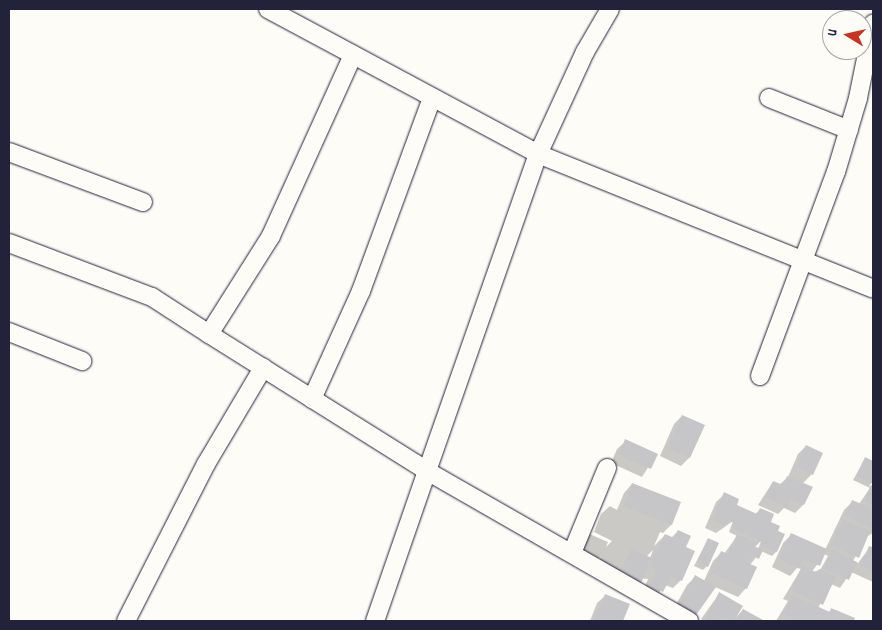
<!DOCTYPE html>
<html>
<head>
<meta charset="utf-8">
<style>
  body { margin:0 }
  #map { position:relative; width:882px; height:630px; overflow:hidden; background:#fdfcf7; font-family:Dekko,sans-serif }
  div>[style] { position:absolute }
  .shadow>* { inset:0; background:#0003 }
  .building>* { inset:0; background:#c6c6c8 }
  .roads { filter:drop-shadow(0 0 1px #22223b) drop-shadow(0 0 1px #22223b) }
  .minor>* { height:18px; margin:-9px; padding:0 9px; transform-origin:9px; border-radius:9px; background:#fdfcf7 }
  span { translate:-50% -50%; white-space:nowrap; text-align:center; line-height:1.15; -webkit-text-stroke:4.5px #fdfcf7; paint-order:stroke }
  .frame { position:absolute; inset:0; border:10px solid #22223b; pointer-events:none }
  .north { position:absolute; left:822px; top:10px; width:50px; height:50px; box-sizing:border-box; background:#fdfcf7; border:1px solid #a5a5ac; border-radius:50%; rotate:279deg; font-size:14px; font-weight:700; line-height:20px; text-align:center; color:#22223b }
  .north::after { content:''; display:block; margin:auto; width:18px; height:22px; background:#c8321e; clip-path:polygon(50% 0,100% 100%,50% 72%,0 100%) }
</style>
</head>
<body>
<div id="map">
  <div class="shadow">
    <div style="clip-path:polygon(682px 416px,689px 458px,681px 466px,660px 456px,674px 424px)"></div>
    <div style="clip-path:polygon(626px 441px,656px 455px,642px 477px,611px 463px,617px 449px)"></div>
    <div style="clip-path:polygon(806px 446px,812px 474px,802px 484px,803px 505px,795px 513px,784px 508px,778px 514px,758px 505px,773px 482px,779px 485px,788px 477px,798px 454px)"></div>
    <div style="clip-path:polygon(evenodd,865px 459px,873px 463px,873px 481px,869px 486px,873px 487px,873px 533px,866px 537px,853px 561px,858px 563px,870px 547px,873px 549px,873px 582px,851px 572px,840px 588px,831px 584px,818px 608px,828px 613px,832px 609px,854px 619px,853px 621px,776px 621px,788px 601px,783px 599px,801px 569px,797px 568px,790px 576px,772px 567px,783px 543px,791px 535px,825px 550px,844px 510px,853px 501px,859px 504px,870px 488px,853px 480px,865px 459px,824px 554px,828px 556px,820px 570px,812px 572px,824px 554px)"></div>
    <div style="clip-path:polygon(evenodd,632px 484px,679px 503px,671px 525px,663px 533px,660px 532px,654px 546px,665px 535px,671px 538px,678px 531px,684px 547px,681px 580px,673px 588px,665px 585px,654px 599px,642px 593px,648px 579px,594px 574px,601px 556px,594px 563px,571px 553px,585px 532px,608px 542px,606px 547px,612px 541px,594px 532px,601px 514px,610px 506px,617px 510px,624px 493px,632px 484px,653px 550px,650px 558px,646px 557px,653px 550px)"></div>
    <div style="clip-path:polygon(evenodd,725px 494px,735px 505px,755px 514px,760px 510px,776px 532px,783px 535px,776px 552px,772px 556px,761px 551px,750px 565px,746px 588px,738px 597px,715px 587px,669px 617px,687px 585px,695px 577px,704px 581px,713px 561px,721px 553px,724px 554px,737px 536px,729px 532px,733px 521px,716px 533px,705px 528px,716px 502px,725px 494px,761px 541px,758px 549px,755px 547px,761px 541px)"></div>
    <div style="clip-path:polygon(708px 539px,707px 566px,703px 570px,694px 566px)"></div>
    <div style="clip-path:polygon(719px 594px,734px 619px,743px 610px,763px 621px,703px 621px,701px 619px)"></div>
    <div style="clip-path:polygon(606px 595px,628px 605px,621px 621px,590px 621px,597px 603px)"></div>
  </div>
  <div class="building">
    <div style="clip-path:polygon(682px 415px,705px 425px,690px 458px,667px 448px)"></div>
    <div style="clip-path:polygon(625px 439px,658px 454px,651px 469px,619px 455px)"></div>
    <div style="clip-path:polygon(806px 445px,823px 453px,813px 475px,796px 467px)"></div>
    <div style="clip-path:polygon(865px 457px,873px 461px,873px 484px,856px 476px)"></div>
    <div style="clip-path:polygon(787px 476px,813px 487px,804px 505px,791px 499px,787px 507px,765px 497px,773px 481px,783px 485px)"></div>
    <div style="clip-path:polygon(632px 483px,681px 502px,672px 525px,623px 506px)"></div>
    <div style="clip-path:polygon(871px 485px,873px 486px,873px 505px,864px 501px)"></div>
    <div style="clip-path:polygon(724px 492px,739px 499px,737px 505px,757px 514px,760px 508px,774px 514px,771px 522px,780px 526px,778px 531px,785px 534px,777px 552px,761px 545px,762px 542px,732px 528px,734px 523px,728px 520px,725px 526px,712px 520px)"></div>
    <div style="clip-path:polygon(852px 500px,873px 509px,873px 529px,845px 516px)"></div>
    <div style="clip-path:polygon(843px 519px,870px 531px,859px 558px,831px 545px)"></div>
    <div style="clip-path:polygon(678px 530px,691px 536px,686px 547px,695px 551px,682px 581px,671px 576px,663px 592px,649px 585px,656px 570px,649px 567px,665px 534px,674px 538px)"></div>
    <div style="clip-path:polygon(791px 533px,827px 549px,820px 566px,803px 559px,799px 568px,779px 559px)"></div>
    <div style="clip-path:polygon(737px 534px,756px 542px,754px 546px,763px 550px,759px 559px,752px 556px,748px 563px,757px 567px,747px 589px,711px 573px,721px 551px,728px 554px)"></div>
    <div style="clip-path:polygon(708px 538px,719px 543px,708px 567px,697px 562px)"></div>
    <div style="clip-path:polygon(869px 546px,873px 547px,873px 571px,861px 565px)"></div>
    <div style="clip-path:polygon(631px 549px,652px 558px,640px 585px,619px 576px)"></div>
    <div style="clip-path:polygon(832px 550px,857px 562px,849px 580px,824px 569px)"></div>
    <div style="clip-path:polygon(802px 566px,817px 573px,819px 569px,836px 576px,823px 605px,791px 590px)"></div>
    <div style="clip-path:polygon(695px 575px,716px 587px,694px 618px,676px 609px)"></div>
    <div style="clip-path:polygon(719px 592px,743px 606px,734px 621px,722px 618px,720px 621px,705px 621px)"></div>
    <div style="clip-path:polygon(605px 594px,630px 604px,623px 621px,594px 620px)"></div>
    <div style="clip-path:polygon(792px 595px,830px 612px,831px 608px,855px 618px,854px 621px,799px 621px,783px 614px)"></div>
    <div style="clip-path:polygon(743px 609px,765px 621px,736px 621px)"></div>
  </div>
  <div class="roads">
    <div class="minor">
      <div style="left:268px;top:9px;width:306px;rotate:28.2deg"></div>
      <div style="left:538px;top:154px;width:361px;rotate:21.9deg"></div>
      <div style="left:610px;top:9px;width:50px;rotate:120.2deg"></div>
      <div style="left:585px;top:52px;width:112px;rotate:114.7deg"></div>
      <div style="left:538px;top:154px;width:336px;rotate:109.3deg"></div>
      <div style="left:427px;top:471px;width:302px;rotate:29.8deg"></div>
      <div style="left:353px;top:55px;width:199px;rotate:114.4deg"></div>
      <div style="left:271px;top:236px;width:116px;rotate:122.3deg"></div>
      <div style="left:209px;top:334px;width:257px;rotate:32.1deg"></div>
      <div style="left:427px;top:471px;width:159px;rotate:109.1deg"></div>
      <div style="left:769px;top:98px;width:86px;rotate:21.8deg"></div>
      <div style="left:9px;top:152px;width:143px;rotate:20.5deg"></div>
      <div style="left:9px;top:243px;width:153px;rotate:20.7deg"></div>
      <div style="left:152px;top:297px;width:68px;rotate:33deg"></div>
      <div style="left:9px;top:332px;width:79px;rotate:21.7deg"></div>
      <div style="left:760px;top:376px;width:218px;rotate:-69.6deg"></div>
      <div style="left:836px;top:172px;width:77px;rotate:-73.4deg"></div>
      <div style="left:858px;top:98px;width:76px;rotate:-78.5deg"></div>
      <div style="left:312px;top:399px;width:119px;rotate:-65.6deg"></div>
      <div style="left:361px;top:291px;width:206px;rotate:-69.8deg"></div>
      <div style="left:572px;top:553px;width:92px;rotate:-67.6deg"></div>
      <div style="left:126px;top:621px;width:176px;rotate:-63deg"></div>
      <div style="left:206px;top:464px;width:112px;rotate:-59.3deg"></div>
    </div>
  </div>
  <div class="frame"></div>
  <div class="north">U</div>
</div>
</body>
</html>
